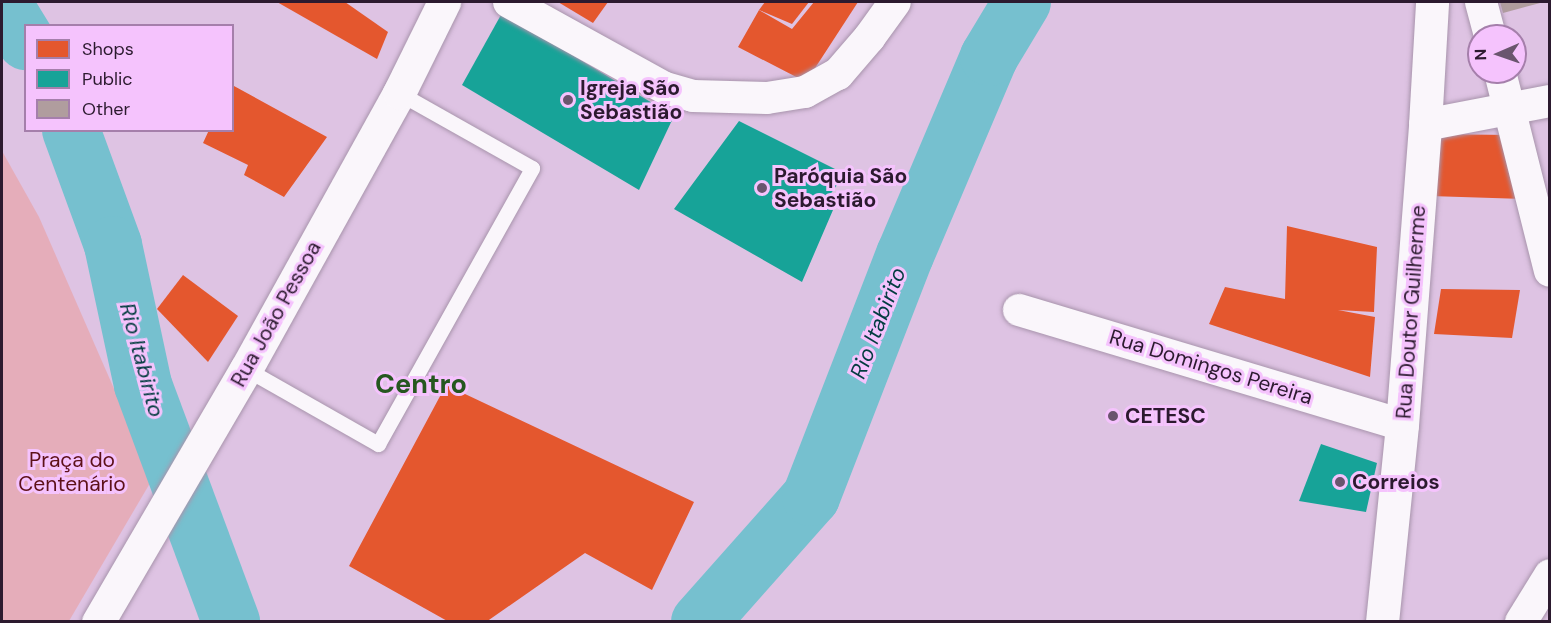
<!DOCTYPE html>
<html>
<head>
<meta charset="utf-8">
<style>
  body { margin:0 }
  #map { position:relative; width:1551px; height:623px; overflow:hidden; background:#dec3e3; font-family:"DM Sans",sans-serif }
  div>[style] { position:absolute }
  .green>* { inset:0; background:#e5adba }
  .shops>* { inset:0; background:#e4572e }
  .public>* { inset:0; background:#17a398 }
  .river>* { height:58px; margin:-29px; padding:0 29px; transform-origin:29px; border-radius:29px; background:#76c0cf }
  .building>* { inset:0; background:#b09d9e }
  .roads { filter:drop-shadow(0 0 2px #a894ac) drop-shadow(0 0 2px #a894ac) }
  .lane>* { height:15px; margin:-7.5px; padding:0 7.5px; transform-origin:7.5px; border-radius:7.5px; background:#faf6fb }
  .street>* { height:32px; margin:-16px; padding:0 16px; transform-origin:16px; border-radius:16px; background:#faf6fb }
  .secondary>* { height:33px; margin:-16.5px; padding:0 16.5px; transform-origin:16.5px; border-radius:16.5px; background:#faf6fb }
  .dots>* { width:16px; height:16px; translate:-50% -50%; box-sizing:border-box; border:3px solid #f5c3fd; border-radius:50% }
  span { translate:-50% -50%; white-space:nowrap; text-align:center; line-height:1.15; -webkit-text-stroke:6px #f5c3fd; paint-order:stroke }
  .poi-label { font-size:21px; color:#2c1a2f; font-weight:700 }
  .left { translate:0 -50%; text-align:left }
  .street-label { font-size:21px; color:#2c1a2f }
  .park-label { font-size:21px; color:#5d1118 }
  .water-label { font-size:22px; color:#033c40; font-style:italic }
  .district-label { font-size:27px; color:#265720; font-weight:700 }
  .frame { position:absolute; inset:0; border:3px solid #2c1a2f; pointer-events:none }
  .legend { position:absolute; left:24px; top:24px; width:210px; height:108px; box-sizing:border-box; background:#f5c3fd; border:2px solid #a57fab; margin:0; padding:8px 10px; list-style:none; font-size:18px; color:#2c1a2f }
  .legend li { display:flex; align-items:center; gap:12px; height:30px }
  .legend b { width:30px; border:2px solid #a57fab }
  .north { position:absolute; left:1467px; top:24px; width:60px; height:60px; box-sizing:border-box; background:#f5c3fd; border:2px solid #a57fab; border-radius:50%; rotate:268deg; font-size:16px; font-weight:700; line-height:24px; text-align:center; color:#2c1a2f }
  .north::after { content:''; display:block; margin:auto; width:21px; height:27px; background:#6a556e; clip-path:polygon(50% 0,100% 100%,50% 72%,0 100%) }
</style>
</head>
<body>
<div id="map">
  <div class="green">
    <div style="clip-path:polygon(2px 151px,39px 217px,153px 478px,69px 621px,2px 621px)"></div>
  </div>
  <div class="shops">
    <div style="clip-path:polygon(277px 2px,345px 2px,388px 32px,377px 59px)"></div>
    <div style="clip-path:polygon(558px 2px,608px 2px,593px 23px)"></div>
    <div style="clip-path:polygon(765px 2px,809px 2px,792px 24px,759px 10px)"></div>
    <div style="clip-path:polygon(814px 2px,858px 2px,806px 82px,738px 47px,759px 10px,792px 29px)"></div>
    <div style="clip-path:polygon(234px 86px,327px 137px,284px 197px,244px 175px,248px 165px,203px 143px,209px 130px,232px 130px)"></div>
    <div style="clip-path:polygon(1431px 134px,1509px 135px,1524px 199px,1430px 196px)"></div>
    <div style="clip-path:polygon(1287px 226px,1377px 247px,1374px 312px,1338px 310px,1375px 317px,1370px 377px,1209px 324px,1225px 287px,1285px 299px)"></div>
    <div style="clip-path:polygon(183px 275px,238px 316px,208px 362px,157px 309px)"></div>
    <div style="clip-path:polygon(1441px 289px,1520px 290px,1512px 338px,1434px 334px)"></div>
    <div style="clip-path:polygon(446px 385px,694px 502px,652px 590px,585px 553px,486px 622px,449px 622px,349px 566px)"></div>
  </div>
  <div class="public">
    <div style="clip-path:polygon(502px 13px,674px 116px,639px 190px,462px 85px)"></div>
    <div style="clip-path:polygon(739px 121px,845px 174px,824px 203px,833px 210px,802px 282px,674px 209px)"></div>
    <div style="clip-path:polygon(1321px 444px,1377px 463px,1366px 512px,1299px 501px)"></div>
  </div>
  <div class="river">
    <div style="left:2px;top:2px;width:46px;rotate:58.4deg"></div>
    <div style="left:71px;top:130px;width:122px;rotate:69.9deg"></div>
    <div style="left:113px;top:245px;width:143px;rotate:77.9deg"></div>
    <div style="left:143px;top:385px;width:253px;rotate:69.6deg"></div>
    <div style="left:700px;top:622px;width:167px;rotate:-48.4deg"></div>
    <div style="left:811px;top:497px;width:260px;rotate:-68.8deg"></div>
    <div style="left:905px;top:255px;width:215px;rotate:-67deg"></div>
    <div style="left:989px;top:57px;width:64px;rotate:-59deg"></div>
  </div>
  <div class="building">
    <div style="clip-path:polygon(1500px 2px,1544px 2px,1503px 13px)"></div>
  </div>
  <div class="roads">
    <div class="lane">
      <div style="left:246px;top:369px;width:152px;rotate:29.6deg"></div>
      <div style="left:378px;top:444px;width:316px;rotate:-60.8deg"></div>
      <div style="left:532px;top:168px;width:153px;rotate:-150.6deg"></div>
    </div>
    <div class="street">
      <div style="left:509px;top:2px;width:178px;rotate:28.9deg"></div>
      <div style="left:665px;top:88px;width:29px;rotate:16deg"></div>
      <div style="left:693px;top:96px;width:74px;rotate:1.5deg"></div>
      <div style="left:767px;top:98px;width:38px;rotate:-9deg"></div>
      <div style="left:805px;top:92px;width:38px;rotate:-29deg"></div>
      <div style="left:838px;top:74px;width:48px;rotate:-49.3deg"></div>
      <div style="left:869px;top:38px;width:44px;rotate:-54.2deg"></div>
      <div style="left:1481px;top:2px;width:35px;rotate:75deg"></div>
      <div style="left:1500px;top:72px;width:205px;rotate:75.9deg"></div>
      <div style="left:1425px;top:125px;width:127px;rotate:-10.9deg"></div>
      <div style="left:1019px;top:310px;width:400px;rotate:16.7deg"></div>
      <div style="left:1521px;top:622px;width:55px;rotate:-58.3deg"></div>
    </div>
    <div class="secondary">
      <div style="left:98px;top:622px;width:293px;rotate:-59.7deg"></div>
      <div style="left:246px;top:369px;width:316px;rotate:-61deg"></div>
      <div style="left:399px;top:93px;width:102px;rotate:-63.7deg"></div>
      <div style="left:1382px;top:622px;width:198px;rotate:-84.2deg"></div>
      <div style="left:1402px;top:425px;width:301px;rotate:-85.6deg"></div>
      <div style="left:1425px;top:125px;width:123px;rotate:-86.7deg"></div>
    </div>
  </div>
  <div class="dots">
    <div style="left:568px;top:100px;background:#6a556e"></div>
    <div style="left:762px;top:188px;background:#6a556e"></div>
    <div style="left:1113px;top:416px;background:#6a556e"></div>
    <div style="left:1340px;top:482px;background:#6a556e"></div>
  </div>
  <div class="poi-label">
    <span class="left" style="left:580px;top:100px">Igreja São<br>Sebastião</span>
    <span class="left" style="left:774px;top:188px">Paróquia São<br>Sebastião</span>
    <span class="left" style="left:1125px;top:416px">CETESC</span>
    <span class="left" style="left:1352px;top:482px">Correios</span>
  </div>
  <div class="street-label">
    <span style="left:1411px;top:312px;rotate:-86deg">Rua Doutor Guilherme</span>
    <span style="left:276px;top:314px;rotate:-61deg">Rua João Pessoa</span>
    <span style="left:1211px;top:367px;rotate:17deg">Rua Domingos Pereira</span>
  </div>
  <div class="park-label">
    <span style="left:72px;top:472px">Praça do<br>Centenário</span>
  </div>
  <div class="water-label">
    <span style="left:878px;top:323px;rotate:-69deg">Rio Itabirito</span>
    <span style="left:142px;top:360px;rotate:75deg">Rio Itabirito</span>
  </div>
  <div class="district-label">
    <span style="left:421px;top:384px">Centro</span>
  </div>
  <div class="frame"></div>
  <ul class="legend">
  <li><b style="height:16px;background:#e4572e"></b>Shops</li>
  <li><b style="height:16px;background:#17a398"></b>Public</li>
  <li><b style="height:16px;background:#b09d9e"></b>Other</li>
  </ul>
  <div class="north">N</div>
</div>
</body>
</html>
